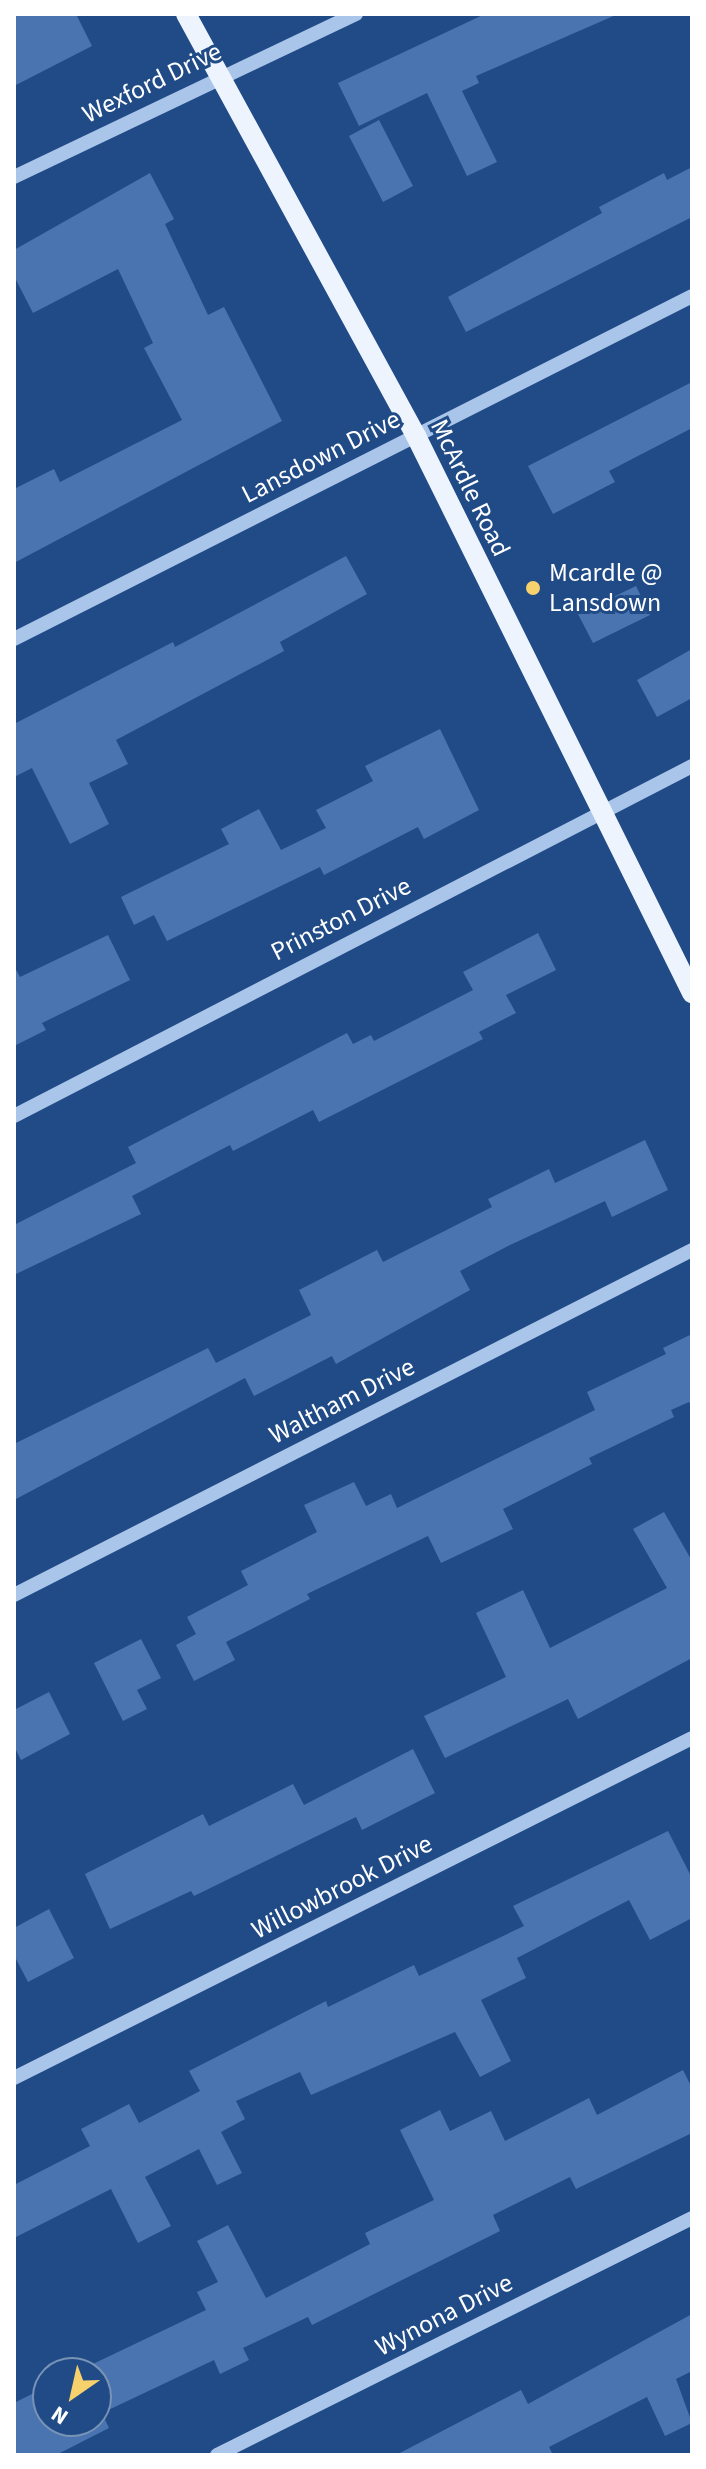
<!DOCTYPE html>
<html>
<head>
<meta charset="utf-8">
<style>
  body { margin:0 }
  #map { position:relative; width:706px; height:2469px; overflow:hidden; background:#204b86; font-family:"Source Sans 3",sans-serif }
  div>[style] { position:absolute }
  .building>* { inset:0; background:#4974af }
  .minor>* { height:14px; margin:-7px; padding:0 7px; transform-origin:7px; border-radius:7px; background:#aac5ea }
  .major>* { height:20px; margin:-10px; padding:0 10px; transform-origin:10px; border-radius:10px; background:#edf4fe }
  .dots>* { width:22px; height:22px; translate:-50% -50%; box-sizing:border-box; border:4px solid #204b86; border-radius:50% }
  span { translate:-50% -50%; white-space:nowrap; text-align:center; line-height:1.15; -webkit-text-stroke:6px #204b86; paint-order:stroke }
  .street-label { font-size:26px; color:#fff }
  .poi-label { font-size:26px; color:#fff }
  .left { translate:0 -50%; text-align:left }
  .frame { position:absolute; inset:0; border:16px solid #fff; pointer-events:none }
  .north { position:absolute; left:32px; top:2357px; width:80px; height:80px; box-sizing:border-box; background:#204b86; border:2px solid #7993b6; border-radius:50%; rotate:214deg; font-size:22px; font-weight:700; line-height:32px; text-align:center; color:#fff }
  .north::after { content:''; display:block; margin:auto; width:28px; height:36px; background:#f7d16b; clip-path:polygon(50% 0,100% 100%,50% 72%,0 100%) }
</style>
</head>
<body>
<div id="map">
  <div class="building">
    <div style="clip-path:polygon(14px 14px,76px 14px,92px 46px,14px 86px)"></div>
    <div style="clip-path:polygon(485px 14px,618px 14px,476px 76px,479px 83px,462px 91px,497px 162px,467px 176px,427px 93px,359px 126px,338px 83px)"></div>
    <div style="clip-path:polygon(379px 120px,413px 186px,383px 202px,349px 136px)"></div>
    <div style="clip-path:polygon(692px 167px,692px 217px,466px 332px,448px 297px,602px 213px,599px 207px,664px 173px,667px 180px)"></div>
    <div style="clip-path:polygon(150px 173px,174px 219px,165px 224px,208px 315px,224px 307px,282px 421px,14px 563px,14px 489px,54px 469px,60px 482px,182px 420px,144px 348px,153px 343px,118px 269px,33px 313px,14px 276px,14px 250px)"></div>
    <div style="clip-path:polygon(692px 382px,692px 428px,609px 471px,615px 482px,553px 514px,528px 466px)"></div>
    <div style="clip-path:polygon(346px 556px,367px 594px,280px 642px,284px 651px,116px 740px,128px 764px,89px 783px,109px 824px,70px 844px,32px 768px,14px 777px,14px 724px,173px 642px,175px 647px)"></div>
    <div style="clip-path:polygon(636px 586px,650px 615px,593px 643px,578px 614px)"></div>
    <div style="clip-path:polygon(692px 649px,692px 698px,657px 717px,637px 680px)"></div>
    <div style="clip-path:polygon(440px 729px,479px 810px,424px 839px,418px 827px,324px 875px,320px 867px,167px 941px,154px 915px,134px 925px,121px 897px,229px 844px,221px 829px,259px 809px,281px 850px,326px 828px,316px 810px,373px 781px,365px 766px)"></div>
    <div style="clip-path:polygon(538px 933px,556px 970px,506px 995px,516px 1013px,479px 1032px,483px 1039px,319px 1122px,313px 1110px,233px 1151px,230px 1145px,132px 1196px,141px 1214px,14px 1275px,14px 1225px,136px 1163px,128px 1147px,347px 1033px,353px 1044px,371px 1035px,374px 1041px,473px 990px,463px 972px)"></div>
    <div style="clip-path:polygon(108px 935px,130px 980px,42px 1023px,46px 1030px,14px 1046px,14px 966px,20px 977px)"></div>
    <div style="clip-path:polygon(645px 1140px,668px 1190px,612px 1217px,605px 1201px,510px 1245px,460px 1271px,470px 1290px,336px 1364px,332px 1356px,254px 1396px,245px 1378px,14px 1500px,14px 1444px,208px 1348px,216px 1363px,311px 1315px,299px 1290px,377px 1250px,383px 1262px,492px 1207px,488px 1199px,549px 1169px,555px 1183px)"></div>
    <div style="clip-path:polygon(692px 1334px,692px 1407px,689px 1402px,671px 1410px,674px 1417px,589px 1458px,592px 1464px,503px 1509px,513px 1529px,441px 1563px,428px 1536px,307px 1594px,310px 1599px,226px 1642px,235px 1660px,194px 1681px,176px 1645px,196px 1634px,187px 1617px,248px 1585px,241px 1571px,317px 1532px,304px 1505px,354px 1482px,366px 1506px,391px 1494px,397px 1508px,595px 1410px,587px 1392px,666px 1354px,663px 1348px)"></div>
    <div style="clip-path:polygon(664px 1512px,692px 1561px,692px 1658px,578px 1719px,568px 1699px,445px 1758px,424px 1716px,506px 1677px,476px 1613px,523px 1590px,550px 1648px,667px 1588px,633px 1529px)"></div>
    <div style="clip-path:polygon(141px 1639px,161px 1678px,137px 1690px,147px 1709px,123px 1721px,94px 1663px)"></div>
    <div style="clip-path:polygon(49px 1692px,70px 1734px,21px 1760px,14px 1746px,14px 1710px)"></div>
    <div style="clip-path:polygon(413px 1749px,435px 1793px,362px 1830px,356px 1817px,194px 1896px,191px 1891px,110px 1929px,85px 1874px,203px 1814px,209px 1826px,293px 1784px,304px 1805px)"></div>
    <div style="clip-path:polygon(668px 1831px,692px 1878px,692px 1918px,650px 1940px,629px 1900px,517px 1958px,526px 1978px,481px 2000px,511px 2061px,480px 2077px,455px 2032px,311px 2095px,300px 2072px,236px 2101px,245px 2119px,221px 2132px,242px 2173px,217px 2185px,199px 2149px,145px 2177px,171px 2226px,138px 2243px,111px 2189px,14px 2238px,14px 2185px,90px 2146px,81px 2129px,129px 2104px,139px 2123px,200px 2091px,189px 2071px,326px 2001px,328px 2007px,414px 1965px,419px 1976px,524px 1926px,513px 1906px)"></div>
    <div style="clip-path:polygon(49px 1909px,74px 1958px,28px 1982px,14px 1955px,14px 1928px)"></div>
    <div style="clip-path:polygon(683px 2070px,692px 2088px,692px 2133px,576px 2189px,570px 2177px,493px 2215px,500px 2231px,312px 2325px,308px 2317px,243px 2348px,249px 2360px,220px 2374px,214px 2360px,102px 2413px,109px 2428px,56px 2455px,14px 2455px,14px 2403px,48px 2386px,48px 2421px,96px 2421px,96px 2373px,74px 2373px,206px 2310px,197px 2292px,218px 2282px,197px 2241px,228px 2225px,266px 2298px,370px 2244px,365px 2233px,434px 2200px,400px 2130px,440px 2110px,450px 2131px,491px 2111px,505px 2141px,589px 2098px,597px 2115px)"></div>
    <div style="clip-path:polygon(692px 2314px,692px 2371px,676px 2379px,692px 2423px,665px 2436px,647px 2397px,549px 2447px,553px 2455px,396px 2455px,521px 2390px,528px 2404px)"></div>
  </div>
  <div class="minor">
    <div style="left:14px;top:177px;width:379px;rotate:-25.5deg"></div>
    <div style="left:14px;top:639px;width:760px;rotate:-26.83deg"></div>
    <div style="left:14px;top:1116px;width:763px;rotate:-27.3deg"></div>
    <div style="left:14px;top:1595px;width:761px;rotate:-26.97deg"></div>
    <div style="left:14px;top:2078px;width:758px;rotate:-26.63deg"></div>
    <div style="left:217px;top:2455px;width:531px;rotate:-26.52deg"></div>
  </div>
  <div class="major">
    <div style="left:186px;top:14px;width:481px;rotate:61.4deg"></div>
    <div style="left:416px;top:436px;width:622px;rotate:63.64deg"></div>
  </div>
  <div class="dots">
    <div style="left:533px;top:588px;background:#f7d16b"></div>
  </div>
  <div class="street-label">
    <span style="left:152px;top:83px;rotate:-26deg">Wexford Drive</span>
    <span style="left:321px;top:457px;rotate:-27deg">Lansdown Drive</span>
    <span style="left:470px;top:488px;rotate:64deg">McArdle Road</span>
    <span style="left:341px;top:919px;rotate:-27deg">Prinston Drive</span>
    <span style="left:342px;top:1401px;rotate:-27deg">Waltham Drive</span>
    <span style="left:342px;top:1887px;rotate:-27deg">Willowbrook Drive</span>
    <span style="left:444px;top:2315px;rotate:-27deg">Wynona Drive</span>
  </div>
  <div class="poi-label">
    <span class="left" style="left:549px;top:588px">Mcardle @<br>Lansdown</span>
  </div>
  <div class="frame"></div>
  <div class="north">N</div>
</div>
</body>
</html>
